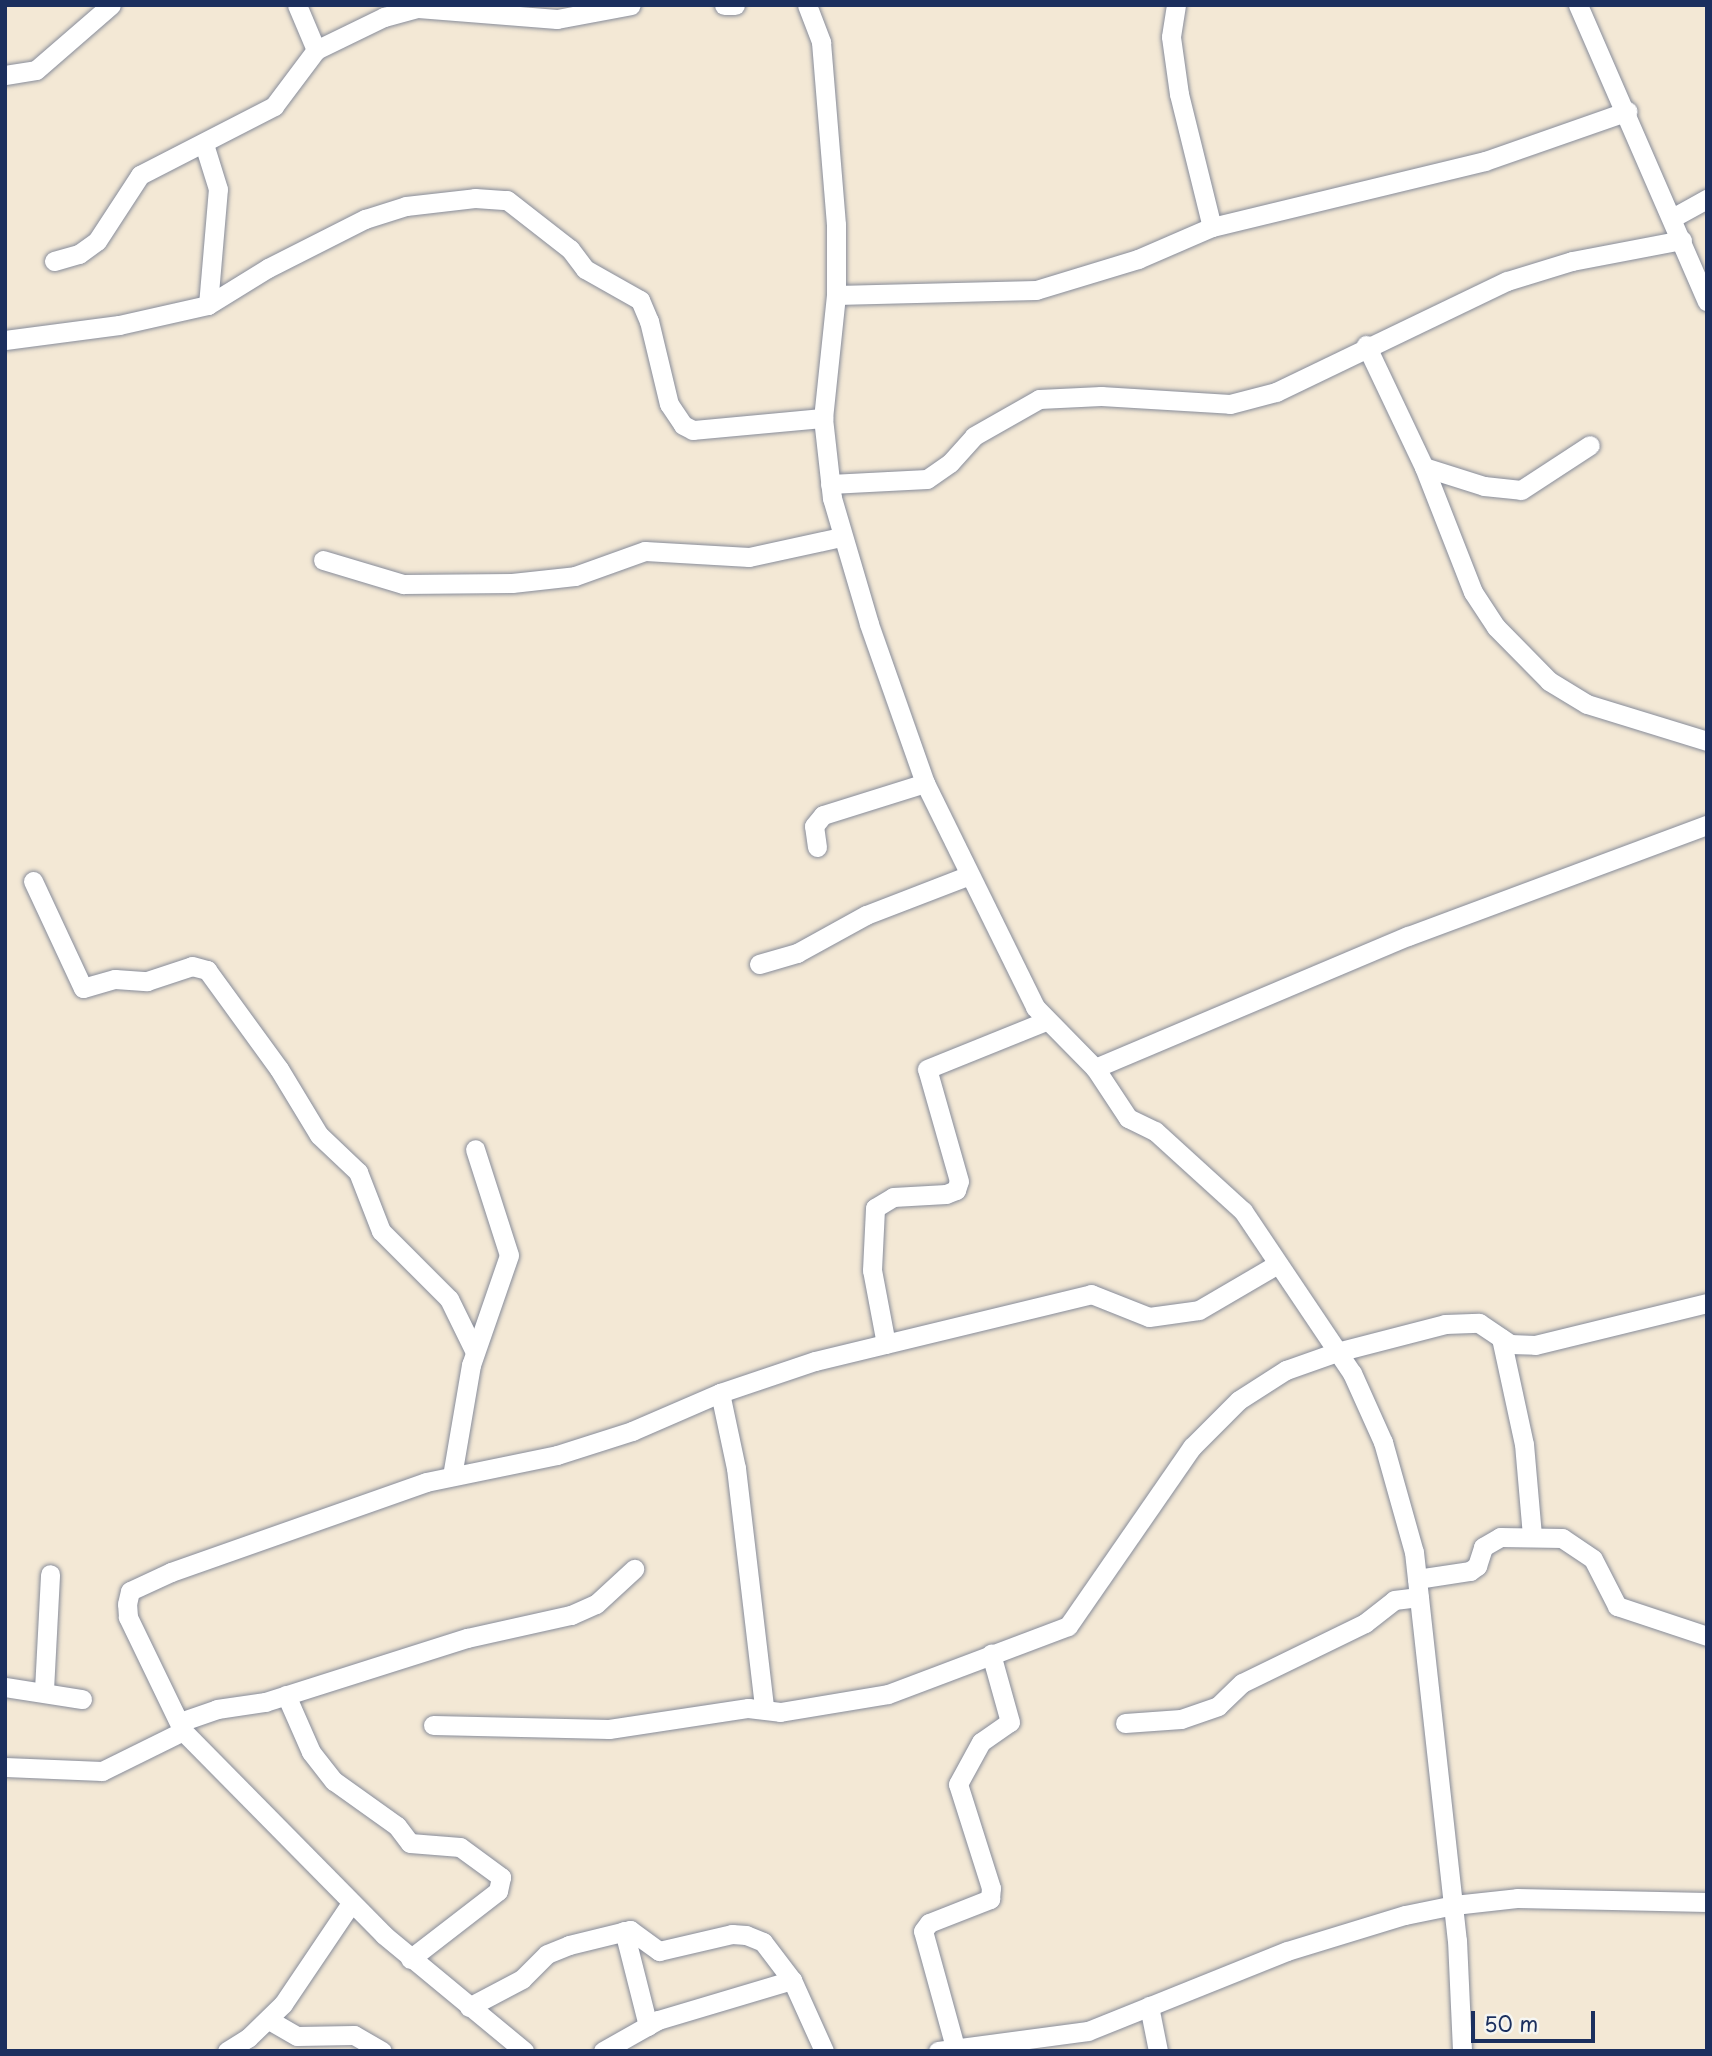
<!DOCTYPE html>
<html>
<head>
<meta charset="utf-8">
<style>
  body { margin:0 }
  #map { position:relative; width:1712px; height:2056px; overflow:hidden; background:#f3e8d5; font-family:"Playpen Sans",sans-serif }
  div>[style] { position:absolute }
  .roads { filter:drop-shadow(0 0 2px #878c9a) drop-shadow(0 0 2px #878c9a) }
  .minor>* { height:19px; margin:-9.5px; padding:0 9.5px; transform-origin:9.5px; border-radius:9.5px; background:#fff }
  span { translate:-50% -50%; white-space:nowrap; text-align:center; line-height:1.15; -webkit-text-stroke:6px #f6f6f2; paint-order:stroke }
  .frame { position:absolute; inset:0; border:7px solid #1b2f5e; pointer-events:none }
  .scale { position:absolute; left:1471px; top:2011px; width:124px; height:32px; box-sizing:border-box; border:4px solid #1b2f5e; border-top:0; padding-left:9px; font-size:21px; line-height:24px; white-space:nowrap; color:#1b2f5e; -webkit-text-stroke:5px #f6f6f2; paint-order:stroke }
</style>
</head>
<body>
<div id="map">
  <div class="roads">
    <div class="minor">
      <div style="left:297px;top:5px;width:49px;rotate:67.1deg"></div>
      <div style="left:724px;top:5px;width:11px"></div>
      <div style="left:807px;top:5px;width:40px;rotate:69deg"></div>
      <div style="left:821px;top:42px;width:184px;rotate:85.3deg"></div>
      <div style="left:836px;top:225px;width:70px;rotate:90deg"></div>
      <div style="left:836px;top:295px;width:124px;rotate:96deg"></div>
      <div style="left:823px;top:418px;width:81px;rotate:83.6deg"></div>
      <div style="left:832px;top:498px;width:131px;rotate:73.6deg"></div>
      <div style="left:869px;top:624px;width:169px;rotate:70.6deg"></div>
      <div style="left:925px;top:783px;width:250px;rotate:63.8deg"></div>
      <div style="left:1035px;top:1007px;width:86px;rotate:45.5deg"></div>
      <div style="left:1095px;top:1068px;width:60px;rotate:56.6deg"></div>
      <div style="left:1128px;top:1118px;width:30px;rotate:26deg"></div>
      <div style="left:1155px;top:1131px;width:119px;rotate:42.3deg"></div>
      <div style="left:1243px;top:1211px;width:195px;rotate:56.1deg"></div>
      <div style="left:1352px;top:1373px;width:76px;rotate:65.8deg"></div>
      <div style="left:1383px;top:1442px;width:114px;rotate:74.3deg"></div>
      <div style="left:1414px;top:1552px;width:390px;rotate:83.7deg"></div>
      <div style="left:1457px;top:1940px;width:111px;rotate:87.4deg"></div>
      <div style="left:1176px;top:5px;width:32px;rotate:99deg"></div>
      <div style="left:1171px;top:37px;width:58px;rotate:82deg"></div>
      <div style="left:1179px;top:94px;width:137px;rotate:76.1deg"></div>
      <div style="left:1578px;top:5px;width:323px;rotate:66.5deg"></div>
      <div style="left:5px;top:75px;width:31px;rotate:-9deg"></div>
      <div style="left:36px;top:70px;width:99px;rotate:-40.9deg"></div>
      <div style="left:1674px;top:217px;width:38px;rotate:-29deg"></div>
      <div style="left:54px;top:261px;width:26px;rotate:-16deg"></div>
      <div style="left:79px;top:254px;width:22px;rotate:-36deg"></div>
      <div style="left:97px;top:241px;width:79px;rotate:-56.9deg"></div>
      <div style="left:140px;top:175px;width:151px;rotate:-27.2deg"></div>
      <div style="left:274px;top:106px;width:70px;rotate:-53.1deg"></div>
      <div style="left:316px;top:50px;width:76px;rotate:-25.9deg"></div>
      <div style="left:384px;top:17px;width:35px;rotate:-15deg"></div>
      <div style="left:418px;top:8px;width:139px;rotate:4.5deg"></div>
      <div style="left:557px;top:19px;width:75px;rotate:-10.7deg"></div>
      <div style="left:836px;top:295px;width:200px;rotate:-1.4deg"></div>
      <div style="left:1036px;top:290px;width:107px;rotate:-16.9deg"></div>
      <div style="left:1138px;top:259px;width:81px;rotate:-23.4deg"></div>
      <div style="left:1212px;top:227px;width:281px;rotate:-13.6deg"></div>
      <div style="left:1485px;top:161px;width:151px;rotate:-19.3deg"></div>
      <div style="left:208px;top:305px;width:70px;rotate:-31.7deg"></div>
      <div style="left:268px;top:268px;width:109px;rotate:-26.8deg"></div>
      <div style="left:365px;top:219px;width:43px;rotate:-17.6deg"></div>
      <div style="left:406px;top:206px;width:69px;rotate:-6.6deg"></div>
      <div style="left:475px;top:198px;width:32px;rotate:4deg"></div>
      <div style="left:507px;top:200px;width:80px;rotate:37.9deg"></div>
      <div style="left:570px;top:249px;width:25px;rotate:53deg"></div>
      <div style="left:585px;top:269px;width:63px;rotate:29.4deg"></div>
      <div style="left:640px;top:300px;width:23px;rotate:67deg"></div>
      <div style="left:649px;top:321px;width:85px;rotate:76.5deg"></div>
      <div style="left:669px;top:404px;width:25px;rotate:56deg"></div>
      <div style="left:683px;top:425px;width:11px;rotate:27deg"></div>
      <div style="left:693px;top:430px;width:131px;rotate:-5.3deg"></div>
      <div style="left:5px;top:340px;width:115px;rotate:-7.5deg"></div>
      <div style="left:119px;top:325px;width:91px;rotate:-12.7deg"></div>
      <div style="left:208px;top:305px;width:116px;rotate:-85.1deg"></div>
      <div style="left:218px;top:189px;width:47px;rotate:-107.3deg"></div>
      <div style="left:1366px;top:345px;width:135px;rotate:64.6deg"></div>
      <div style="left:1424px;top:467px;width:134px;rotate:68.6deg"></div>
      <div style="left:1473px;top:592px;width:42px;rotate:56.7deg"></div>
      <div style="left:1496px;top:627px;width:76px;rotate:45.5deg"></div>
      <div style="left:1549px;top:681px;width:44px;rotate:31.2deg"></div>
      <div style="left:1587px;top:704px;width:126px;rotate:17.1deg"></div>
      <div style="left:1424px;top:467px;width:63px;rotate:17.6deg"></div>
      <div style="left:1484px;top:486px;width:37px;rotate:6deg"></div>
      <div style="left:1521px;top:490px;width:82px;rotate:-33.1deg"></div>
      <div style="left:830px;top:484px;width:97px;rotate:-3deg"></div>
      <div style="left:927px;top:479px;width:28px;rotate:-35deg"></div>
      <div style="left:950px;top:463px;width:36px;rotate:-48deg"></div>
      <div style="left:974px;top:436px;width:75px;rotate:-29.6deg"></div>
      <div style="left:1039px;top:399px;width:62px;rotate:-2.8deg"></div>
      <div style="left:1101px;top:396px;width:129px;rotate:3.5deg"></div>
      <div style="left:1230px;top:404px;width:48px;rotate:-14.6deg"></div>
      <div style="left:1276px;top:392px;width:256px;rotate:-25.7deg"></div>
      <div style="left:1507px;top:281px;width:68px;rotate:-17.1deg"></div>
      <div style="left:1572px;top:261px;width:112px;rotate:-10.8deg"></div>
      <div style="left:323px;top:560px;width:84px;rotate:16.7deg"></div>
      <div style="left:403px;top:584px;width:109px;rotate:-0.5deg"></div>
      <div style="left:512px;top:583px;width:63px;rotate:-6.3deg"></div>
      <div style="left:575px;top:576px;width:74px;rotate:-19.7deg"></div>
      <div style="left:645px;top:551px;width:104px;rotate:3.3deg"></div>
      <div style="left:749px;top:557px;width:94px;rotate:-12.3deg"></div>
      <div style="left:817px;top:847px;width:21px;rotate:-98deg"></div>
      <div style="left:814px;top:826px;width:14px;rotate:-51deg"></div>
      <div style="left:823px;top:815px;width:107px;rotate:-17.4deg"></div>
      <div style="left:33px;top:881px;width:118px;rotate:65deg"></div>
      <div style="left:83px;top:988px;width:33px;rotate:-16deg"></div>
      <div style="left:115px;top:979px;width:32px;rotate:4deg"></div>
      <div style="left:147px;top:981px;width:47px;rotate:-18.4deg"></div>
      <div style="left:192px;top:966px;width:16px;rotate:15deg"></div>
      <div style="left:207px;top:970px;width:122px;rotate:54deg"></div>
      <div style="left:279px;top:1069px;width:77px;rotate:58.8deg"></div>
      <div style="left:319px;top:1135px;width:54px;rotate:43.5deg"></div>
      <div style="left:358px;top:1172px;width:63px;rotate:68.7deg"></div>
      <div style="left:381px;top:1231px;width:96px;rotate:45deg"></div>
      <div style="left:449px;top:1299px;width:59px;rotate:63.9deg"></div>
      <div style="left:759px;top:964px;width:40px;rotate:-16deg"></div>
      <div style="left:797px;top:953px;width:79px;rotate:-28.8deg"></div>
      <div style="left:866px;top:915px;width:108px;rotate:-21.1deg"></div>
      <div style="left:1095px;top:1068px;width:340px;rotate:-22.9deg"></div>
      <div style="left:1408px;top:936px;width:319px;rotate:-20.4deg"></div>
      <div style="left:1501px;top:1338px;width:108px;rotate:77.8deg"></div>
      <div style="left:1524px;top:1444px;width:91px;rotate:85deg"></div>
      <div style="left:886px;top:1344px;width:75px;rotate:-100.7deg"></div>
      <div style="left:872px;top:1270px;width:62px;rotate:-87.2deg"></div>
      <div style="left:875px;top:1208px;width:21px;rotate:-31deg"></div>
      <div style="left:893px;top:1197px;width:53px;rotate:-3.2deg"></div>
      <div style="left:946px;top:1194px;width:11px;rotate:-22deg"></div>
      <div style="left:956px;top:1190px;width:9px;rotate:-72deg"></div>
      <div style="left:959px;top:1181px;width:116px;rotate:-105.9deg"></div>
      <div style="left:927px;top:1069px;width:128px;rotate:-22deg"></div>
      <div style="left:720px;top:1393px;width:77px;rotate:78deg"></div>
      <div style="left:736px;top:1468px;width:242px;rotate:83.3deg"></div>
      <div style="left:452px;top:1476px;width:113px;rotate:-80.3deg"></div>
      <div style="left:471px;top:1365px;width:116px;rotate:-70.9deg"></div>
      <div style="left:509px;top:1255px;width:111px;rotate:-107.8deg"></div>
      <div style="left:1417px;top:1579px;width:54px;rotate:-8.6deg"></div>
      <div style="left:1470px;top:1571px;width:9px;rotate:-36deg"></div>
      <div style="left:1477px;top:1566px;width:20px;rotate:-72deg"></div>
      <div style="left:1483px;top:1547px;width:20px;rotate:-30deg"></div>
      <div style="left:1500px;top:1537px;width:62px;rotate:0.9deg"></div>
      <div style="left:1562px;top:1538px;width:37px;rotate:34deg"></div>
      <div style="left:1593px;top:1559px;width:53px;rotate:62.9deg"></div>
      <div style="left:1617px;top:1606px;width:95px;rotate:18.4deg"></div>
      <div style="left:5px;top:1687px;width:78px;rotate:8.9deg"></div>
      <div style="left:44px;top:1690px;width:116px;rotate:-87deg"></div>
      <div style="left:286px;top:1695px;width:62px;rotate:66.3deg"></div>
      <div style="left:311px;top:1752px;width:37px;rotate:52deg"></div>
      <div style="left:334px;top:1781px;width:77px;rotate:35.5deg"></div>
      <div style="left:397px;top:1826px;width:21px;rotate:53deg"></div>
      <div style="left:410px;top:1843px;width:50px;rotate:4.6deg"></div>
      <div style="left:460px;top:1847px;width:51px;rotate:36.2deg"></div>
      <div style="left:501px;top:1877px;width:14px;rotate:102deg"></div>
      <div style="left:498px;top:1891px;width:111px;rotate:142.3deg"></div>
      <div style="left:180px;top:1722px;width:39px;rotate:-19deg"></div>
      <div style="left:217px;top:1709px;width:49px;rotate:-8.3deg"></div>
      <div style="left:265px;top:1702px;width:212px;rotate:-17.6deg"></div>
      <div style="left:467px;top:1638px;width:107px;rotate:-12.5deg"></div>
      <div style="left:571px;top:1615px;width:27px;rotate:-24deg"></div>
      <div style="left:596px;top:1604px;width:52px;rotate:-42.6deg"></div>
      <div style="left:1125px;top:1723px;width:56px;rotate:-4.1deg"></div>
      <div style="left:1181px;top:1719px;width:39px;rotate:-19deg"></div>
      <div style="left:1218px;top:1706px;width:33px;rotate:-44deg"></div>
      <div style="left:1242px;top:1683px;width:137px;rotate:-26deg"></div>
      <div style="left:1365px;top:1623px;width:37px;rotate:-38deg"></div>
      <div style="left:1394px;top:1600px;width:25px;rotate:-7deg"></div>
      <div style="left:433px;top:1725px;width:176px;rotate:1.3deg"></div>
      <div style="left:609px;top:1729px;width:141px;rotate:-8.6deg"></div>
      <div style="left:748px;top:1708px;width:32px;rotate:7deg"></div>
      <div style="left:780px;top:1712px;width:109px;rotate:-9.5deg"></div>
      <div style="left:888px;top:1694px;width:192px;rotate:-20.7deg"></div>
      <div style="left:1068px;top:1626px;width:218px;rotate:-55.3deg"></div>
      <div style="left:1192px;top:1447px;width:66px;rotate:-45deg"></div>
      <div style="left:1239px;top:1400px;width:56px;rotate:-32.6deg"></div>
      <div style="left:1286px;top:1370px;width:54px;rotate:-19.4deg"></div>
      <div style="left:1337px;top:1352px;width:112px;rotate:-14.5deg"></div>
      <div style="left:1445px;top:1324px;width:34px;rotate:-2deg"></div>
      <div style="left:1479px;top:1323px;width:37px;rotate:34deg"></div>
      <div style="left:1510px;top:1344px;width:25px;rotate:2deg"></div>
      <div style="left:1535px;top:1345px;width:177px;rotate:-13.7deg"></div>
      <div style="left:183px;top:1731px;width:127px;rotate:-115.8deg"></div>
      <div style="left:128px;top:1617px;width:13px;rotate:-94deg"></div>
      <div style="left:127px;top:1604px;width:13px;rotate:-77deg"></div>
      <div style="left:130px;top:1591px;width:45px;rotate:-24.9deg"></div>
      <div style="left:171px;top:1572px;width:270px;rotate:-19.4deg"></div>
      <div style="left:426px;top:1482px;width:134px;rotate:-11.6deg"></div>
      <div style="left:557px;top:1455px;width:79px;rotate:-17.7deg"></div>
      <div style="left:632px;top:1431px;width:96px;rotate:-23.4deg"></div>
      <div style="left:720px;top:1393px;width:100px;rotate:-18.6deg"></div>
      <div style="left:815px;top:1361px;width:284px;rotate:-13.6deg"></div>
      <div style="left:1091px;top:1294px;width:62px;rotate:21.6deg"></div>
      <div style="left:1149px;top:1317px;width:50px;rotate:-8deg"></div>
      <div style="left:1199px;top:1310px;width:89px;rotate:-30.3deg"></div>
      <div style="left:5px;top:1767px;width:97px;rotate:2.4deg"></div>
      <div style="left:102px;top:1771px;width:90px;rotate:-26.3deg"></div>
      <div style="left:183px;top:1731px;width:286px;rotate:45.4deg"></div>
      <div style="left:384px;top:1935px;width:182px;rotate:39.6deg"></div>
      <div style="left:624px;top:1931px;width:98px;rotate:75.8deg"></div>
      <div style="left:1149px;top:2006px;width:46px;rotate:78.7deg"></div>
      <div style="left:469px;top:2007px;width:60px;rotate:-27.8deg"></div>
      <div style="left:522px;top:1979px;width:35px;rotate:-45deg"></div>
      <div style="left:547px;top:1954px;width:24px;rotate:-22deg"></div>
      <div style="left:569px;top:1945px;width:63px;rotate:-13.8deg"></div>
      <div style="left:630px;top:1930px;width:36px;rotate:36deg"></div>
      <div style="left:659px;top:1951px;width:75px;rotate:-13.1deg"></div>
      <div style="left:732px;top:1934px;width:14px;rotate:4deg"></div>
      <div style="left:746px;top:1935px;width:18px;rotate:22deg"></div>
      <div style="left:763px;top:1942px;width:48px;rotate:52.7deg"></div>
      <div style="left:792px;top:1980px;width:78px;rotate:65.7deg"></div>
      <div style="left:269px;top:2020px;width:32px;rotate:30deg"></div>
      <div style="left:297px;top:2036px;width:57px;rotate:-1deg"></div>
      <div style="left:354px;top:2035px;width:32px;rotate:30deg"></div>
      <div style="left:955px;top:2047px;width:120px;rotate:-105.4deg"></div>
      <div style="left:923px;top:1931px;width:10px;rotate:-53deg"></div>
      <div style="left:929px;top:1923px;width:66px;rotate:-21.5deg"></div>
      <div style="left:990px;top:1899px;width:11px;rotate:-85deg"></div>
      <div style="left:991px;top:1888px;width:109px;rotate:-107.6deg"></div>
      <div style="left:958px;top:1784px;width:48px;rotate:-61.3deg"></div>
      <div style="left:981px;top:1742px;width:35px;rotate:-35deg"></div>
      <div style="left:1010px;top:1722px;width:71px;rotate:-105.6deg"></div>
      <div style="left:227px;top:2051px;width:25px;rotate:-32deg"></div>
      <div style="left:248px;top:2038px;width:49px;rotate:-44.2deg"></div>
      <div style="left:283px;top:2004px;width:122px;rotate:-56deg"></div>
      <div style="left:603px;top:2051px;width:63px;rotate:-29.4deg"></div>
      <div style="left:658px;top:2020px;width:140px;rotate:-16.6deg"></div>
      <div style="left:938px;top:2051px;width:151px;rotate:-7.6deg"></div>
      <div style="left:1088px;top:2031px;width:214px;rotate:-21.9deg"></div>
      <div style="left:1287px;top:1951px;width:123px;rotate:-17deg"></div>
      <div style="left:1405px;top:1915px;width:50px;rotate:-11.5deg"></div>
      <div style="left:1454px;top:1905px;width:63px;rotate:-6.3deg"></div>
      <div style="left:1517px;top:1898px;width:190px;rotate:1.2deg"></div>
    </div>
  </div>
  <div class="frame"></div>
  <div class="scale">50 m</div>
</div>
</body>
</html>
